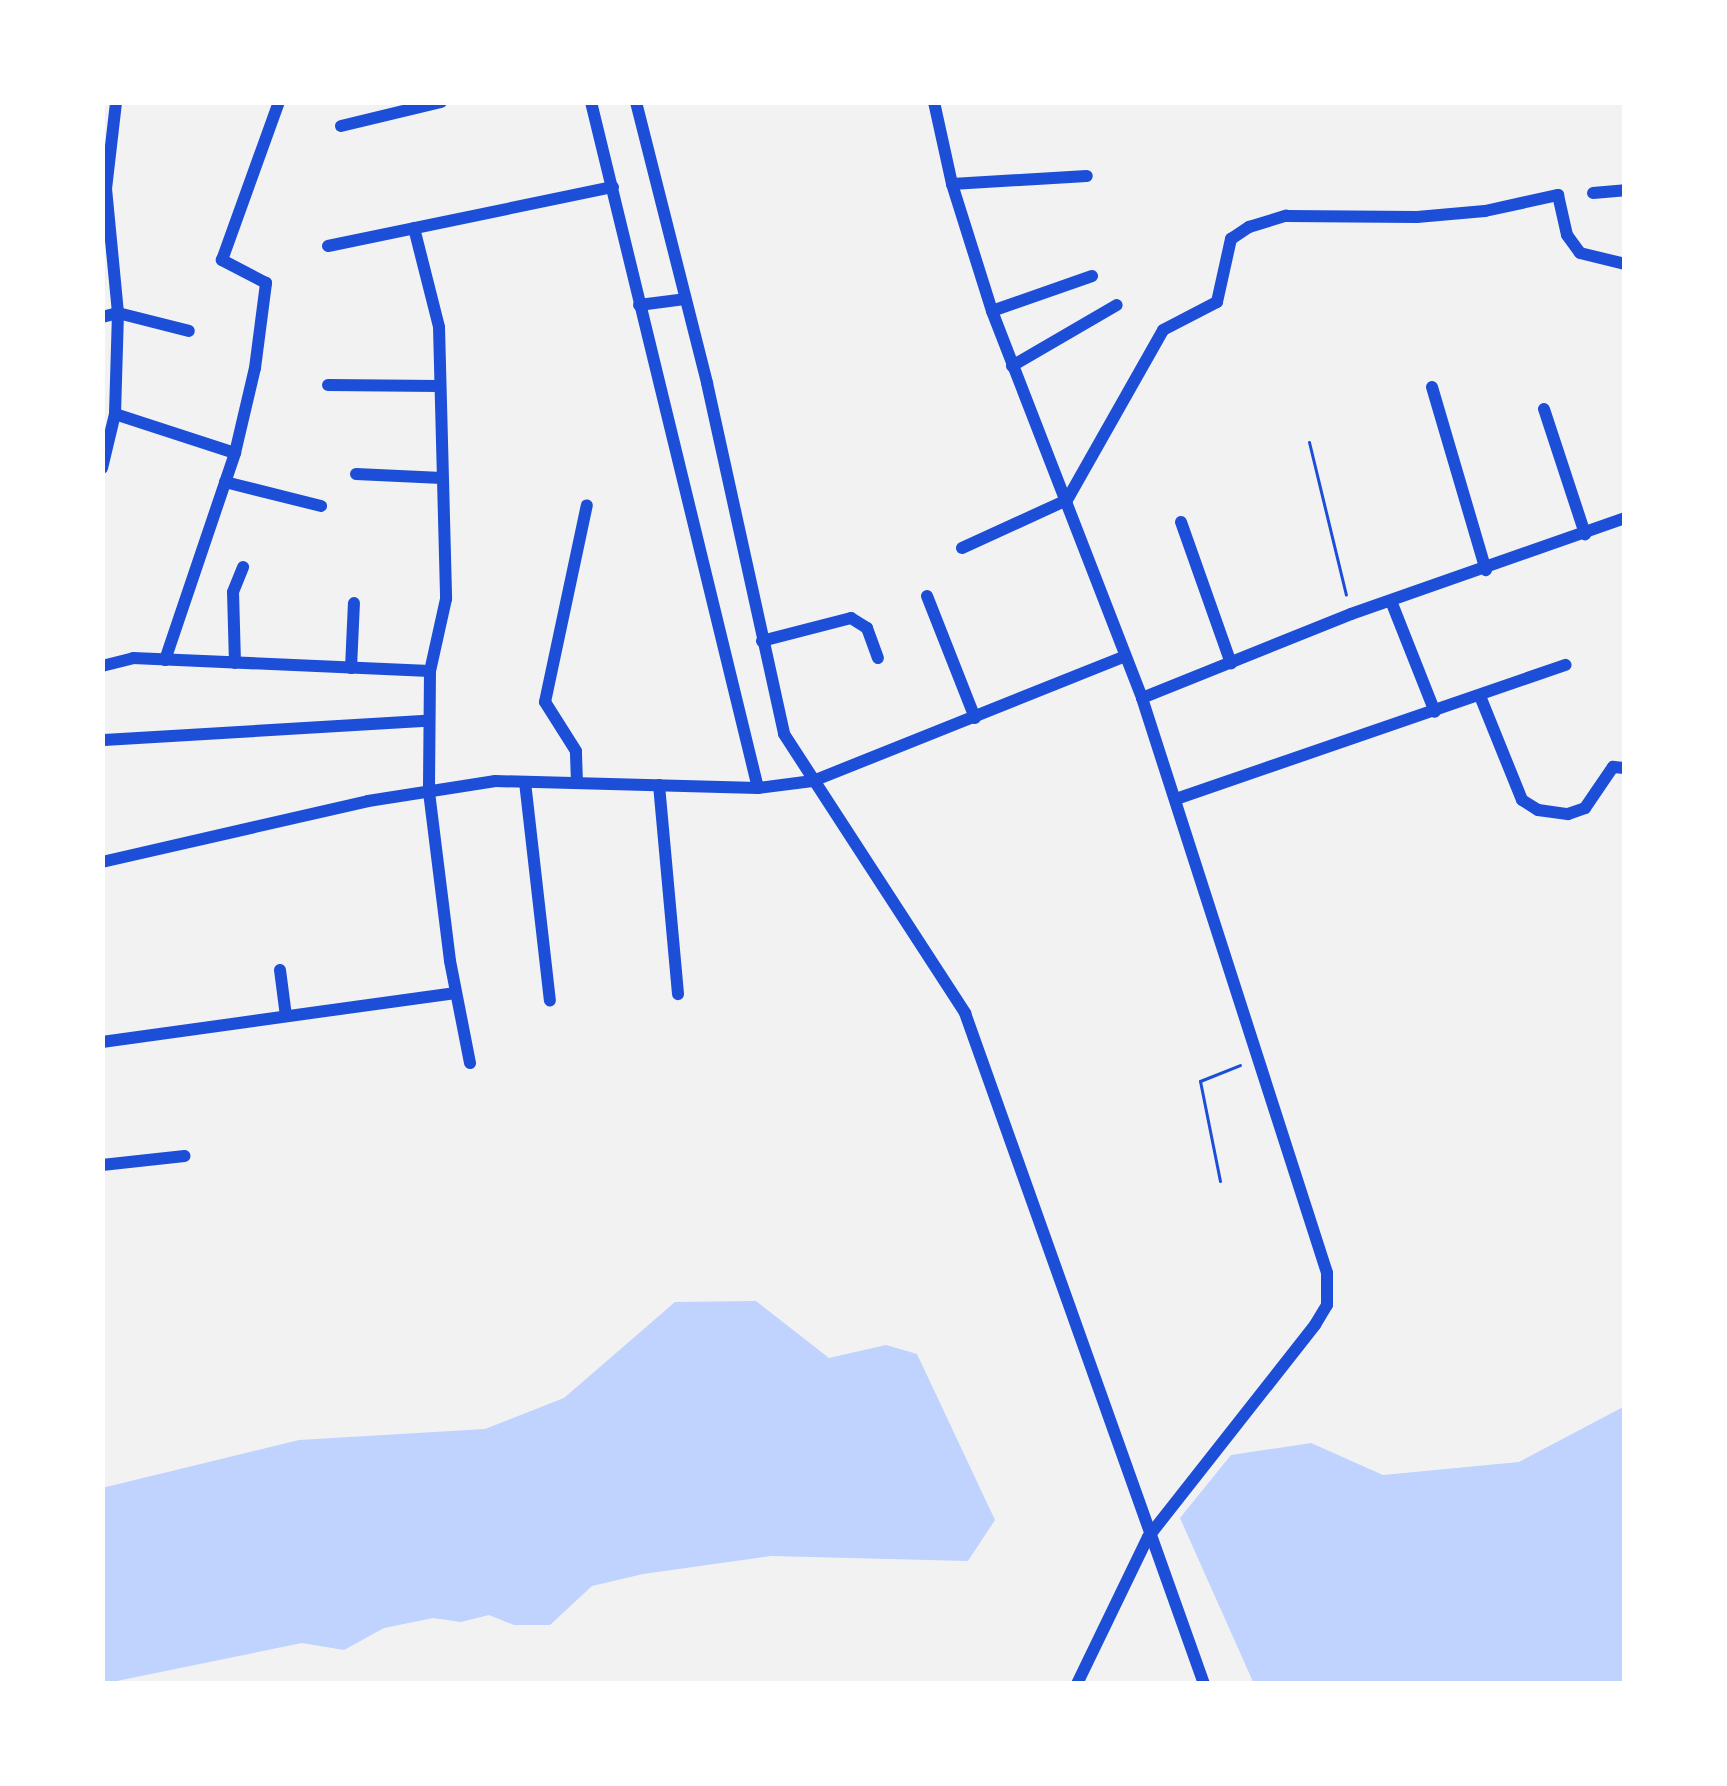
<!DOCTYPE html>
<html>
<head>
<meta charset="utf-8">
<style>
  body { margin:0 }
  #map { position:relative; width:1727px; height:1786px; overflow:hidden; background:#f2f2f2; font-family:"Fira Sans",sans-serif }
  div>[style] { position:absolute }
  .water>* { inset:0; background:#bfd3fe }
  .path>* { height:3px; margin:-1.5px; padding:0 1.5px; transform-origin:1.5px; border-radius:1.5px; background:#1d4ed8 }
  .minor>* { height:12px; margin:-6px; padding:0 6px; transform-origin:6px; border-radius:6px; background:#1d4ed8 }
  span { translate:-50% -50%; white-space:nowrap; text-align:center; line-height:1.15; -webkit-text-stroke:12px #fff; paint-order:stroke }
  .frame { position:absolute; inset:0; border:105px solid #fff; pointer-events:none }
</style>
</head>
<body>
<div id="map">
  <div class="water">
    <div style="clip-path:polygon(756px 1301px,829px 1358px,886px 1345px,917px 1354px,995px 1520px,968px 1561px,771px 1556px,643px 1574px,592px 1586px,550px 1625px,514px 1625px,489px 1615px,461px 1622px,433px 1618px,384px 1628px,344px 1650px,302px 1643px,102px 1684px,102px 1488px,299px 1440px,485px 1429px,564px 1398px,675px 1302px)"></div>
    <div style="clip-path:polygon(1625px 1406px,1625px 1684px,1254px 1684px,1180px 1518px,1231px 1455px,1311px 1443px,1383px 1475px,1519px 1462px)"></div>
  </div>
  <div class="path">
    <div style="left:1309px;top:442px;width:157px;rotate:76.4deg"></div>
    <div style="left:1220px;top:1181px;width:102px;rotate:-101.3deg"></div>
    <div style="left:1200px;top:1081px;width:43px;rotate:-21.8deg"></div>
  </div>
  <div class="minor">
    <div style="left:591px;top:102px;width:706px;rotate:76.32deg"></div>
    <div style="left:636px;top:102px;width:290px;rotate:75.8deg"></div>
    <div style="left:707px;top:383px;width:359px;rotate:77.6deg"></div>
    <div style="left:784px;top:734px;width:333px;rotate:57deg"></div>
    <div style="left:965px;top:1013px;width:712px;rotate:70.39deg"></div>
    <div style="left:934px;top:102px;width:84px;rotate:77.6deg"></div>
    <div style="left:952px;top:184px;width:133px;rotate:72.5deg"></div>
    <div style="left:992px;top:311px;width:415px;rotate:68.8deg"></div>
    <div style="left:1142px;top:698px;width:604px;rotate:72.16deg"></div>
    <div style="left:1327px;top:1273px;width:32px;rotate:90deg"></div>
    <div style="left:1327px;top:1305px;width:23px;rotate:121deg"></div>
    <div style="left:1315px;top:1325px;width:270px;rotate:128.2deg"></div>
    <div style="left:1148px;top:1537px;width:163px;rotate:115.8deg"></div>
    <div style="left:341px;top:126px;width:103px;rotate:-13.5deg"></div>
    <div style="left:952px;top:184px;width:135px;rotate:-3.4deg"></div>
    <div style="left:1593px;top:193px;width:32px;rotate:-5deg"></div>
    <div style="left:414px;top:228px;width:102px;rotate:75.8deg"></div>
    <div style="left:439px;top:327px;width:272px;rotate:88.5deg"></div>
    <div style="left:446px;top:599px;width:74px;rotate:102.5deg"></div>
    <div style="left:328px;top:246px;width:291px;rotate:-11.7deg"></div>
    <div style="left:639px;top:305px;width:46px;rotate:-7.4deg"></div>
    <div style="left:992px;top:311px;width:106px;rotate:-19.3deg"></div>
    <div style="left:102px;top:317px;width:16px;rotate:-14deg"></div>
    <div style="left:118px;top:313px;width:73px;rotate:14.2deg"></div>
    <div style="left:1012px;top:366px;width:121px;rotate:-30.2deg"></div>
    <div style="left:328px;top:385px;width:111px;rotate:0.5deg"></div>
    <div style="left:1432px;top:387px;width:191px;rotate:73.6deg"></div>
    <div style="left:1544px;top:409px;width:132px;rotate:71.8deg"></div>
    <div style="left:115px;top:414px;width:126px;rotate:18deg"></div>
    <div style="left:102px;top:468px;width:56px;rotate:-76.5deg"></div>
    <div style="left:115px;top:414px;width:101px;rotate:-88.3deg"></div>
    <div style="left:118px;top:313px;width:125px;rotate:-95.5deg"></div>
    <div style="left:106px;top:189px;width:88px;rotate:-83.4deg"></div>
    <div style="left:356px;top:474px;width:86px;rotate:2.7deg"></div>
    <div style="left:225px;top:482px;width:99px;rotate:14deg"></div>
    <div style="left:1181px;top:522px;width:150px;rotate:70.5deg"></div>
    <div style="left:962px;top:548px;width:115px;rotate:-24.6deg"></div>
    <div style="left:1067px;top:500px;width:195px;rotate:-60.5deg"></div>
    <div style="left:1163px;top:330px;width:61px;rotate:-27.4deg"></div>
    <div style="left:1217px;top:302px;width:65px;rotate:-77.5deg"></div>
    <div style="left:1231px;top:239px;width:22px;rotate:-34deg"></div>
    <div style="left:1249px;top:227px;width:39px;rotate:-17deg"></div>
    <div style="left:1286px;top:216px;width:131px;rotate:0.4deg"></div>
    <div style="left:1417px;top:217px;width:68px;rotate:-5deg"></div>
    <div style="left:1485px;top:211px;width:75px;rotate:-12.4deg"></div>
    <div style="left:1558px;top:195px;width:41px;rotate:77.3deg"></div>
    <div style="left:1567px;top:235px;width:22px;rotate:54deg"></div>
    <div style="left:1580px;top:253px;width:46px;rotate:13.7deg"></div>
    <div style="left:927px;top:596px;width:131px;rotate:68.5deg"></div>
    <div style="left:1391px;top:601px;width:119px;rotate:68.4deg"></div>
    <div style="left:762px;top:641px;width:92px;rotate:-14.5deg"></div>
    <div style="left:851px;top:618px;width:19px;rotate:32deg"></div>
    <div style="left:867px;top:628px;width:32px;rotate:70deg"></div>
    <div style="left:165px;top:660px;width:219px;rotate:-71.3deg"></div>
    <div style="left:235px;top:453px;width:87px;rotate:-76.8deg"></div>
    <div style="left:255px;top:368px;width:86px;rotate:-82.6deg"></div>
    <div style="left:266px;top:283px;width:50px;rotate:-152.4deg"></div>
    <div style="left:222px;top:260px;width:168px;rotate:-70.2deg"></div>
    <div style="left:235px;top:663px;width:71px;rotate:-91.6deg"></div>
    <div style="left:233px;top:592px;width:27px;rotate:-68deg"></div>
    <div style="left:102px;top:666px;width:32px;rotate:-14deg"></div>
    <div style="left:133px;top:658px;width:297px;rotate:2.5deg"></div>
    <div style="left:430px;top:671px;width:121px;rotate:90.5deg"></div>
    <div style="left:429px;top:792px;width:170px;rotate:82.9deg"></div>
    <div style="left:450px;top:961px;width:104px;rotate:78.9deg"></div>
    <div style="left:351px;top:668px;width:65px;rotate:-87.4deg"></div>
    <div style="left:1480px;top:696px;width:112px;rotate:68deg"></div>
    <div style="left:1522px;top:800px;width:19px;rotate:32deg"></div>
    <div style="left:1538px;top:810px;width:30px;rotate:8deg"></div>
    <div style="left:1568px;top:814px;width:18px;rotate:-19deg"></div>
    <div style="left:1585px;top:808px;width:50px;rotate:-55.7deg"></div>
    <div style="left:1613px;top:767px;width:12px;rotate:5deg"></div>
    <div style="left:1142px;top:698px;width:225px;rotate:-21.9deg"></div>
    <div style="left:1351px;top:614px;width:290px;rotate:-19.3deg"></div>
    <div style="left:104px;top:740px;width:323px;rotate:-3.4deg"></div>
    <div style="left:525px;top:782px;width:220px;rotate:83.5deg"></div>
    <div style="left:577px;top:783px;width:32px;rotate:-92deg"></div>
    <div style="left:576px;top:751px;width:58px;rotate:-122.3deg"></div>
    <div style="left:545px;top:702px;width:201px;rotate:-78deg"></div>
    <div style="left:659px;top:785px;width:210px;rotate:84.8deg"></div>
    <div style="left:1176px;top:799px;width:412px;rotate:-19deg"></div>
    <div style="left:102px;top:862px;width:273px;rotate:-12.9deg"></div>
    <div style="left:368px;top:801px;width:129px;rotate:-8.9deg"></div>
    <div style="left:495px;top:781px;width:263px;rotate:1.5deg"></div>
    <div style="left:758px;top:788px;width:55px;rotate:-7.3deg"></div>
    <div style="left:813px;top:781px;width:336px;rotate:-21.8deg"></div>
    <div style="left:280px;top:970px;width:46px;rotate:82.6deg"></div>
    <div style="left:102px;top:1042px;width:357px;rotate:-7.9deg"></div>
    <div style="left:102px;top:1165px;width:83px;rotate:-6.2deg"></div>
  </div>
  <div class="frame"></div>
</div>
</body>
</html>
